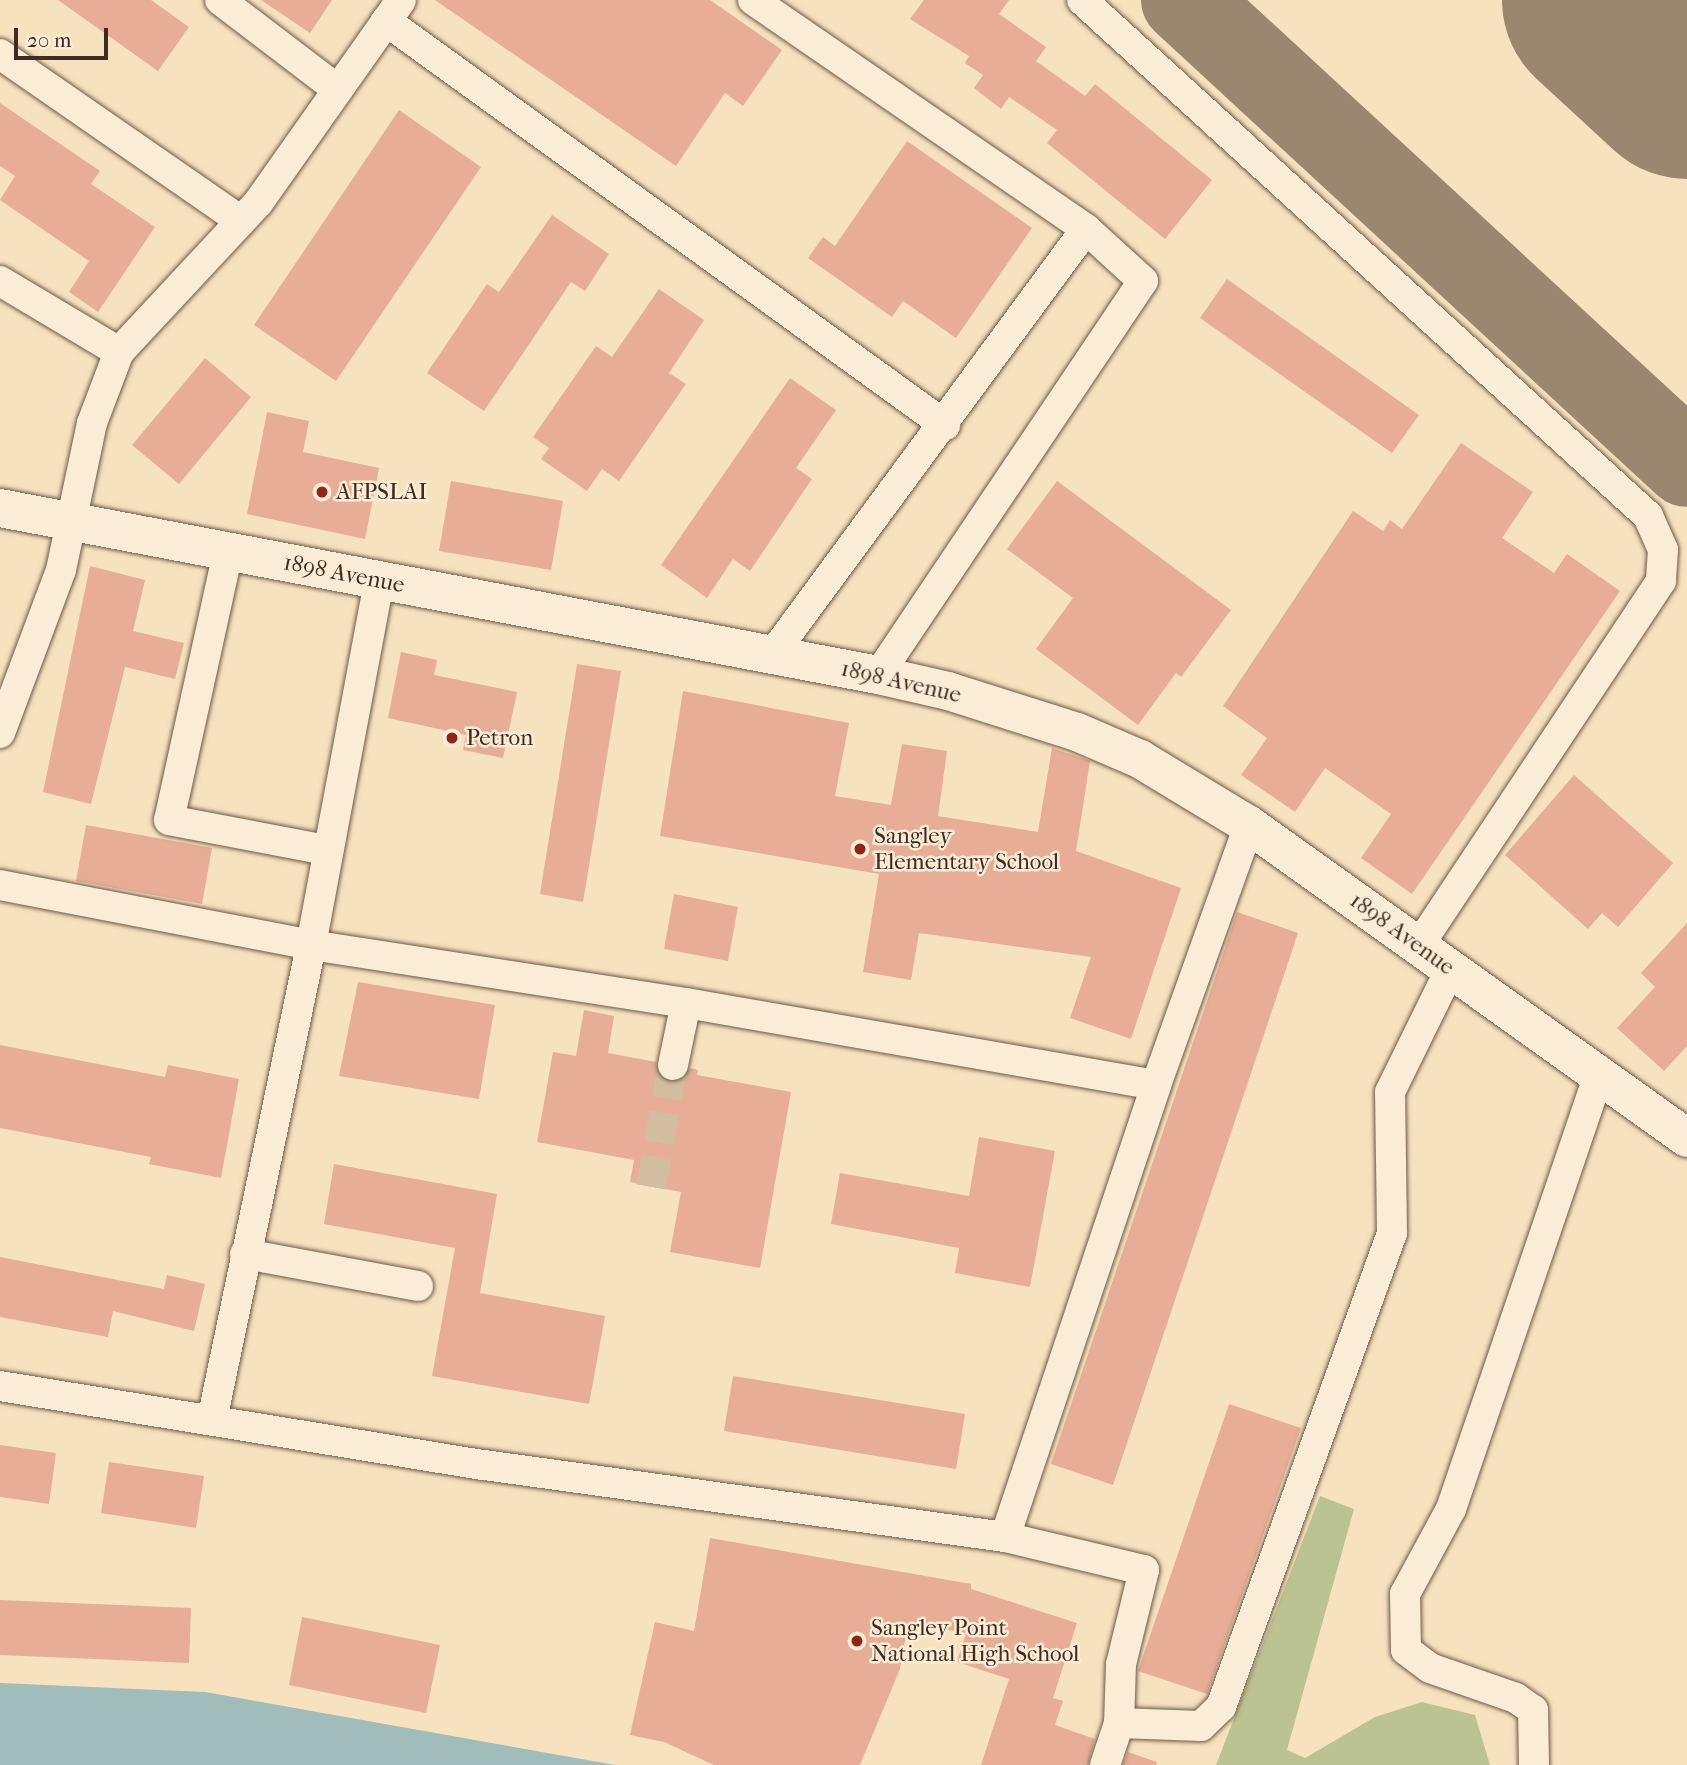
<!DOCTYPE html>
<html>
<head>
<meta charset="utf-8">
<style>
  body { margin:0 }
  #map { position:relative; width:1687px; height:1765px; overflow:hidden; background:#f7e2bf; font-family:"IM FELL French Canon",serif }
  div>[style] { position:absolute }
  .green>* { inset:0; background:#bcc393 }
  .water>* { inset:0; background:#a0bcbb }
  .taxiway>* { height:86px; margin:-43px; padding:0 43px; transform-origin:43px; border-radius:43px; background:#9b8670 }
  .runway>* { height:214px; margin:-107px; padding:0 107px; transform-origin:107px; border-radius:107px; background:#9b8670 }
  .building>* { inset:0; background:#e7ad97 }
  .street-tunnel>* { height:30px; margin-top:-15px; transform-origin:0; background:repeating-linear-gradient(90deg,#d2bda0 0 30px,transparent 0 45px) }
  .roads { filter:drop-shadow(0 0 2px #6d5949) drop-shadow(0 0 2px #6d5949) }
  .street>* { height:30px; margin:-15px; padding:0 15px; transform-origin:15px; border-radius:15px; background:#faecd5 }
  .secondary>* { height:38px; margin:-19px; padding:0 19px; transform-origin:19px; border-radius:19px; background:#faecd5 }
  .dots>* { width:19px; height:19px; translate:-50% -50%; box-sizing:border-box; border:4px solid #faecd5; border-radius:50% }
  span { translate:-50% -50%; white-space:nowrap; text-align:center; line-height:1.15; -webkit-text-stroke:5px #faecd5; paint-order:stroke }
  .poi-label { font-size:23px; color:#3f2b22 }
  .left { translate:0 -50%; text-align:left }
  .street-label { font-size:23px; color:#3f2b22 }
  .scale { position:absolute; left:14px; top:28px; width:94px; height:32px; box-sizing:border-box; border:4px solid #3f2b22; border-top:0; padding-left:9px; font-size:21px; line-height:24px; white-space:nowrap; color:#3f2b22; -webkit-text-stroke:5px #faecd5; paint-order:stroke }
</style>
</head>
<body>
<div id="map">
  <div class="green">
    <div style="clip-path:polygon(1320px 1496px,1354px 1509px,1287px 1750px,1305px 1758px,1375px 1717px,1422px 1702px,1475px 1715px,1490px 1765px,1216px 1765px)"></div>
  </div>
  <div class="water">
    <div style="clip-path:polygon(0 1683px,205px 1692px,615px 1765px,0 1765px)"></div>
  </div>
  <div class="taxiway">
    <div style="left:1184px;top:0;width:684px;rotate:42.69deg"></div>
  </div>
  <div class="runway">
    <div style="left:1609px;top:0;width:106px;rotate:42.7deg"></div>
  </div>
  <div class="building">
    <div style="clip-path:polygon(58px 0,151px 0,189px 27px,158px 71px)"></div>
    <div style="clip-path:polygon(261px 0,332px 0,310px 33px)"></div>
    <div style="clip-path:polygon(435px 0,710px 0,782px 50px,743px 106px,725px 93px,676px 166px)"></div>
    <div style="clip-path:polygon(924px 0,1009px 0,999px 14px,1046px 47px,1036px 61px,1085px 96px,1095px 84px,1212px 180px,1165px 239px,1047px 143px,1057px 130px,1009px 97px,1001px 109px,974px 88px,983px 75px,965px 63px,969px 56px,910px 19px)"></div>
    <div style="clip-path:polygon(0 103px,100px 171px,91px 184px,155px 227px,98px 312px,69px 292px,89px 261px,0 200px,15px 176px,0 166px)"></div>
    <div style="clip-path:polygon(399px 110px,481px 167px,336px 381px,254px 325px)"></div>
    <div style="clip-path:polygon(907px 141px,1032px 228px,956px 338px,903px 301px,892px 317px,808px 258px,823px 237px,835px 246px)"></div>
    <div style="clip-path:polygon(552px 215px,609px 254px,585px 291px,571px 282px,484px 411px,427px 373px,487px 284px,499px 292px)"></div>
    <div style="clip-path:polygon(1227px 279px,1419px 415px,1392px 453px,1200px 318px)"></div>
    <div style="clip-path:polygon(659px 289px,704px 320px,669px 373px,686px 384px,619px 481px,602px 469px,587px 491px,541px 459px,549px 448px,533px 437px,596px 346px,612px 357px)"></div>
    <div style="clip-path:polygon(205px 358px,251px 397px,179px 484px,132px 445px)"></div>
    <div style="clip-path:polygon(790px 378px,836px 410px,796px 468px,812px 479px,750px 571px,733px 559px,707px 598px,661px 565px)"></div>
    <div style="clip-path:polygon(267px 412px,309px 421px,303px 452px,379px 468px,365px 539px,247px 514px)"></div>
    <div style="clip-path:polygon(1461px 443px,1533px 492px,1502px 538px,1554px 573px,1567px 554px,1620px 591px,1412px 894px,1361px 858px,1391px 814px,1325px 768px,1295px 812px,1241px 775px,1267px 738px,1223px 706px,1353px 511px,1383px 531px,1390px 520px,1402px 529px)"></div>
    <div style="clip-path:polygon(451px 481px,563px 501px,551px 570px,439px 551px)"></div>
    <div style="clip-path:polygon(1057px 481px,1231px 610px,1181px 677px,1176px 673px,1138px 725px,1036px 649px,1073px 598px,1007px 549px)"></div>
    <div style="clip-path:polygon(90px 566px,145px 580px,133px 631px,184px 643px,175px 679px,125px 667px,91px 804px,43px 792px)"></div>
    <div style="clip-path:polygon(401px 652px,437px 660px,434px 675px,517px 692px,503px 758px,463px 750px,466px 735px,388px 718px)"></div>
    <div style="clip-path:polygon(577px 664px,621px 671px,583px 902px,540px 894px)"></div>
    <div style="clip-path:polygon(683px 691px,849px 723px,835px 796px,891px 805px,902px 744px,947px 751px,938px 816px,1038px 832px,1052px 748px,1090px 761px,1076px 851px,1181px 888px,1131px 1039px,1070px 1018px,1091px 957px,919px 933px,911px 980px,863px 972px,879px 874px,660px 836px)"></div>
    <div style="clip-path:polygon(1574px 775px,1673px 863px,1618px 927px,1602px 913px,1588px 929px,1505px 855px)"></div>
    <div style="clip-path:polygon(86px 825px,212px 848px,202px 904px,76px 881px)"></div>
    <div style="clip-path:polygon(674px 894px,738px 907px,728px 961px,664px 949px)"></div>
    <div style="clip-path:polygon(1237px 912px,1298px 933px,1113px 1485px,1051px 1464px)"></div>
    <div style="clip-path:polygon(1687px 923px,1687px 1046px,1664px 1071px,1617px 1028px,1655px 987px,1641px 973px)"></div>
    <div style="clip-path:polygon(358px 982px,495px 1005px,479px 1099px,339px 1076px)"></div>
    <div style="clip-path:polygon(584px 1010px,614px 1016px,608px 1053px,656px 1062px,657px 1071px,669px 1082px,679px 1081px,690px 1068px,698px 1070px,697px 1075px,791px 1092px,760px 1268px,670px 1252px,681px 1192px,630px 1182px,634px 1160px,537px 1142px,553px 1052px,576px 1056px)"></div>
    <div style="clip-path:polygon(0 1045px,165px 1077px,168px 1065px,239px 1079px,221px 1178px,149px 1164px,151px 1157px,0 1128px)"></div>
    <div style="clip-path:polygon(979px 1137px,1055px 1151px,1030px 1287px,955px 1273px,959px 1248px,831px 1224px,840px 1173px,969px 1196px)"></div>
    <div style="clip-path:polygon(334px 1164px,497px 1194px,480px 1293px,605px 1316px,589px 1404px,432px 1376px,455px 1248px,324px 1224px)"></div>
    <div style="clip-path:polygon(0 1257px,164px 1289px,167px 1275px,205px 1284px,194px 1331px,113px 1311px,108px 1337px,0 1317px)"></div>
    <div style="clip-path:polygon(733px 1376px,965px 1414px,956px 1469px,724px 1431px)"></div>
    <div style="clip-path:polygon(1229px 1404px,1301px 1428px,1207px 1694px,1138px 1671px)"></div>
    <div style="clip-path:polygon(0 1445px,56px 1453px,49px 1504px,0 1497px)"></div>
    <div style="clip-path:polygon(109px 1462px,204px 1476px,196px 1528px,101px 1513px)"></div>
    <div style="clip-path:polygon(710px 1538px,971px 1584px,971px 1589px,1077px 1623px,1053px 1698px,1063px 1701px,1055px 1725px,1095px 1739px,1088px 1765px,981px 1765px,1009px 1679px,957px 1662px,966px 1633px,908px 1623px,900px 1669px,860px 1765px,714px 1765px,664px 1742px,630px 1735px,655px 1622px,694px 1631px)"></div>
    <div style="clip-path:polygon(0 1600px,191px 1608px,189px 1663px,0 1655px)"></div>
    <div style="clip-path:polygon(302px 1617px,440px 1645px,426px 1713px,289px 1685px)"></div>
    <div style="clip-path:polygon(1128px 1752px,1157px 1762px,1156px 1765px,1123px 1765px)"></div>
  </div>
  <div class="street-tunnel">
    <div style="left:651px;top:1187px;width:124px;rotate:-79.8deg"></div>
  </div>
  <div class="roads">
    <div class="street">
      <div style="left:220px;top:0;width:148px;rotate:37.3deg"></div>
      <div style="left:753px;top:0;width:404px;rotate:34.5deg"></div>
      <div style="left:1086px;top:229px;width:77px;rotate:42.4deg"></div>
      <div style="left:1143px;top:281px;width:475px;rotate:123.9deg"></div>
      <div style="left:1082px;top:0;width:766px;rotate:42.35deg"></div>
      <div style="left:1648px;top:516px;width:37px;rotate:66deg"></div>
      <div style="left:1663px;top:550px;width:31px;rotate:94deg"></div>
      <div style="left:1661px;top:581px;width:437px;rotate:123.6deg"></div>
      <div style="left:386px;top:21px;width:690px;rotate:35.86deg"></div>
      <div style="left:0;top:54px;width:293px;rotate:34.7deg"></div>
      <div style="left:0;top:281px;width:139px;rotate:30.8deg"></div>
      <div style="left:228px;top:552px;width:274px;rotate:102.4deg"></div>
      <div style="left:169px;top:820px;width:161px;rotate:10.8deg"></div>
      <div style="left:772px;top:655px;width:529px;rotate:-53.61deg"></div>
      <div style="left:0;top:733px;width:174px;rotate:-69.5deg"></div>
      <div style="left:61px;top:570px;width:150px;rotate:-78.1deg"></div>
      <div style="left:92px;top:423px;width:76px;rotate:-69.2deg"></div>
      <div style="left:119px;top:352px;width:204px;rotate:-47deg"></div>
      <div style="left:258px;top:203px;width:248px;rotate:-54.8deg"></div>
      <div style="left:0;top:885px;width:317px;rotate:10.9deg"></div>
      <div style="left:311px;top:945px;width:379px;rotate:8.8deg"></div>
      <div style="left:686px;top:1003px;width:477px;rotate:9.9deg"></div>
      <div style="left:673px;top:1065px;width:63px;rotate:-78.2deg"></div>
      <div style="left:245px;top:1254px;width:176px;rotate:10.5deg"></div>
      <div style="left:0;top:1386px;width:490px;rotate:9.3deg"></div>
      <div style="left:484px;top:1465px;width:526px;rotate:7.87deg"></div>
      <div style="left:1005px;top:1537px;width:143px;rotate:13.4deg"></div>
      <div style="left:1144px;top:1570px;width:97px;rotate:103.7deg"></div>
      <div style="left:1121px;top:1664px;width:59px;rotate:91.9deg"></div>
      <div style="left:1119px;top:1723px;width:44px;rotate:108.4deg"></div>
      <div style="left:212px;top:1420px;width:485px;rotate:-78.2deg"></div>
      <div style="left:311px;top:945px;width:370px;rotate:-79.4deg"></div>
      <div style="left:1005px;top:1537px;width:477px;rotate:-71.5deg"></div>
      <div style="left:1156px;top:1085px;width:276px;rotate:-70.3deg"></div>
      <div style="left:1119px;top:1723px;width:82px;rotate:2.1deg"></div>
      <div style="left:1201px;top:1726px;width:28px;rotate:-44deg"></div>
      <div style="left:1221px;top:1707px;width:504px;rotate:-70.16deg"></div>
      <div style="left:1392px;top:1233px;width:141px;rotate:-90.8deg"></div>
      <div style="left:1390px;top:1092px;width:138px;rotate:-63.8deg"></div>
      <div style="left:1534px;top:1765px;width:55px;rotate:-91deg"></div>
      <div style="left:1533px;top:1710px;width:21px;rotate:-145deg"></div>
      <div style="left:1516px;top:1698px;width:91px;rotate:-160.8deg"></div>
      <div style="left:1430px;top:1668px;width:30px;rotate:-143deg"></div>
      <div style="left:1406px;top:1650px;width:56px;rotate:-91deg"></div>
      <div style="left:1405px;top:1594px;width:97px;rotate:-61.6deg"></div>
      <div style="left:1451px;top:1509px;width:459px;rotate:-71.2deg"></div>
    </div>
    <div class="secondary">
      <div style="left:0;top:508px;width:894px;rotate:10.77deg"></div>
      <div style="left:878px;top:675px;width:72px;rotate:12.9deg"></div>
      <div style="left:948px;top:691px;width:135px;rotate:17.6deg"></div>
      <div style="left:1077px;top:732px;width:69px;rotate:23.2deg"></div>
      <div style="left:1140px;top:759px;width:127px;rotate:31.2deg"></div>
      <div style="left:1249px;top:825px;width:538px;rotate:35.55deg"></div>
    </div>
  </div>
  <div class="dots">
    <div style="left:322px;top:492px;background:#8f2418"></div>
    <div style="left:452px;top:738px;background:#8f2418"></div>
    <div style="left:860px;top:849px;background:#8f2418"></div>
    <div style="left:857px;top:1641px;background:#8f2418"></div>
  </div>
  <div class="poi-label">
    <span class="left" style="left:336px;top:492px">AFPSLAI</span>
    <span class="left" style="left:466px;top:738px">Petron</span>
    <span class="left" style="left:874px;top:849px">Sangley<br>Elementary School</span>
    <span class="left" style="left:871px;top:1641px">Sangley Point<br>National High School</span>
  </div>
  <div class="street-label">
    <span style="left:344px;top:574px;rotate:11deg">1898 Avenue</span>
    <span style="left:901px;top:682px;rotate:13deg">1898 Avenue</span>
    <span style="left:1402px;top:934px;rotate:36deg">1898 Avenue</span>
  </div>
  <div class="scale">20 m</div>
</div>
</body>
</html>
